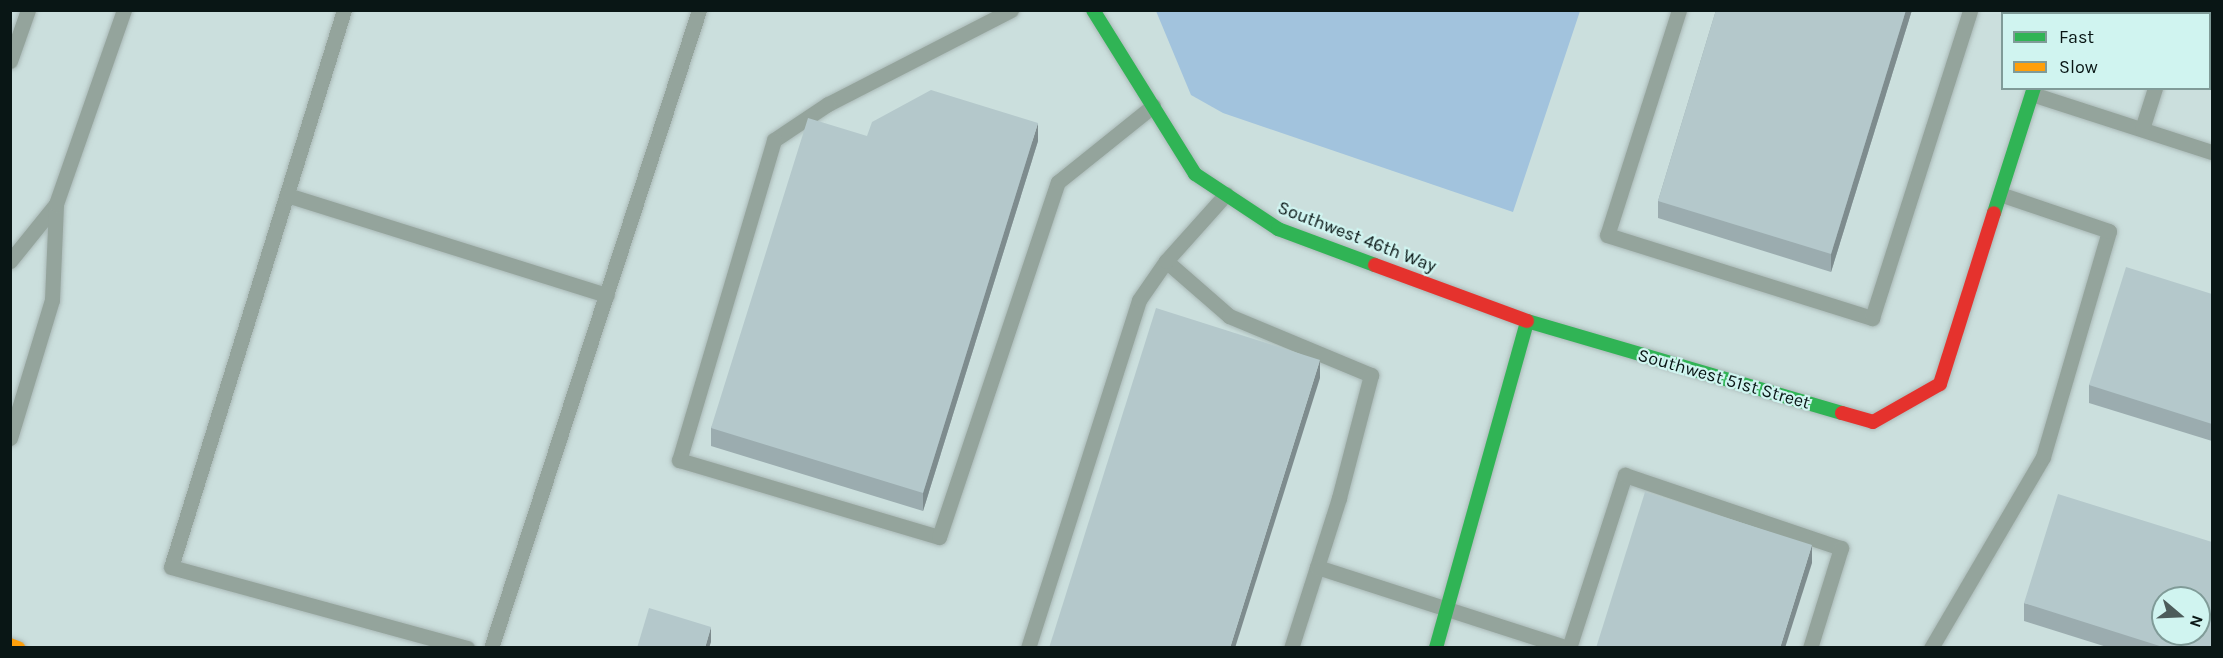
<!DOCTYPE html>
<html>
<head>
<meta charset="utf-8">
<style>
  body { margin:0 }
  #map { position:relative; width:2223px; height:658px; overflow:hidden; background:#cbdfdd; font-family:Karla,sans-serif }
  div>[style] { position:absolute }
  .water>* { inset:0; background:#a2c3dd }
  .roads { filter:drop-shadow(0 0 2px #aab9b7) drop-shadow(0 0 2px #aab9b7) }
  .lane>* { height:15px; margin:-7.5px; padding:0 7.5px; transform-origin:7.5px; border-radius:7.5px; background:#94a49c }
  .street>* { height:30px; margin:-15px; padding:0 15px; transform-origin:15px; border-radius:15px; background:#94a49c }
  .fast>* { height:14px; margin:-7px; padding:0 7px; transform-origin:7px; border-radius:7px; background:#30b455 }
  .slow>* { height:14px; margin:-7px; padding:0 7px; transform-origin:7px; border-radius:7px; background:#ff9f0a }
  .jam>* { height:14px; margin:-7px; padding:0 7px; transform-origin:7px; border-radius:7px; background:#e5322d }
  .wall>* { inset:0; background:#9bacaf }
  .shaded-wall>* { inset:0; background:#7e8c8e }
  .building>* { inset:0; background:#b4c8cb }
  span { translate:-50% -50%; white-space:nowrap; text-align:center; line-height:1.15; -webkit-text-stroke:4.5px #d0f4f0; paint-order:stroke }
  .street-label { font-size:18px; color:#091615 }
  .frame { position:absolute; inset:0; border:12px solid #091615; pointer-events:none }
  .legend { position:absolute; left:2001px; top:12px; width:210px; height:78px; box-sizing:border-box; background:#d0f4f0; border:2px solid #809b98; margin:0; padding:8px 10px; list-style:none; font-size:18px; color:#091615 }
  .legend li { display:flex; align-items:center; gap:12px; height:30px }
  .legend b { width:30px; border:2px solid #809b98 }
  .north { position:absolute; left:2151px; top:586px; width:60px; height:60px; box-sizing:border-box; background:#d0f4f0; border:2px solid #809b98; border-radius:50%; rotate:109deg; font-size:16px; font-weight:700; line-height:24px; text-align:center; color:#091615 }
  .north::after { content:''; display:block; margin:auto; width:21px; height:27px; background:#4d5c5b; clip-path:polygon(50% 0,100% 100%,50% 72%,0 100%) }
</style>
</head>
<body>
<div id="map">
  <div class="water">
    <div style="clip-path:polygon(1156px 11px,1580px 11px,1513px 212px,1223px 113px,1191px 95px)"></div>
  </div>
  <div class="roads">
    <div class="lane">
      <div style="left:344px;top:10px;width:583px;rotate:107.25deg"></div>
      <div style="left:171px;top:567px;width:307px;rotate:15.3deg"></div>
      <div style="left:1011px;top:10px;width:206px;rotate:152.8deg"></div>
      <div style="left:828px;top:104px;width:65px;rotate:146.3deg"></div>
      <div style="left:774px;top:140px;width:334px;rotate:106.5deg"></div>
      <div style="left:679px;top:460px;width:271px;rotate:16.5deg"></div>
      <div style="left:939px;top:537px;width:374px;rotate:-71.5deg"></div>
      <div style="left:1058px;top:182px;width:122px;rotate:-38.7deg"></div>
      <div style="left:1679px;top:10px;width:236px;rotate:107.7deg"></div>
      <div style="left:1607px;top:235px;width:278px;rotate:17.4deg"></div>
      <div style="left:1872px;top:318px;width:323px;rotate:-72.3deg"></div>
      <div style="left:2180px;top:14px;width:4px;rotate:-76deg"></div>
      <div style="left:10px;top:61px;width:54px;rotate:-70.6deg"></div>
      <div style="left:2032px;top:94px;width:189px;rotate:17.9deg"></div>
      <div style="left:2142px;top:129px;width:43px;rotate:-72.4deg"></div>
      <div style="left:287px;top:195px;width:335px;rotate:17.4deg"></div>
      <div style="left:10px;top:261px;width:73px;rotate:-51.1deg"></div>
      <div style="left:1166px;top:261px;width:84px;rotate:41.1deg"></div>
      <div style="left:1229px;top:316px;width:154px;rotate:22.6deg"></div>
      <div style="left:1371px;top:375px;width:127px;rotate:104.6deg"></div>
      <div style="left:1339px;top:498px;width:157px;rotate:107.7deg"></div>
      <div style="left:10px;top:438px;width:144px;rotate:-73.1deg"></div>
      <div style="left:52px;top:300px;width:96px;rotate:-87.6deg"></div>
      <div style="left:56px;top:204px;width:206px;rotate:-70.7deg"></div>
      <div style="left:1317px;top:567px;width:264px;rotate:17.9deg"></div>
      <div style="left:491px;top:648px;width:671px;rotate:-71.94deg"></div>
      <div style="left:1028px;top:648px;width:365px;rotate:-72.3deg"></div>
      <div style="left:1139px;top:300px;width:47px;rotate:-55.3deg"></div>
      <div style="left:1166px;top:261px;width:90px;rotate:-48.2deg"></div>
      <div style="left:1569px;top:648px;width:182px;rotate:-72.1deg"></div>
      <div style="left:1625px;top:475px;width:228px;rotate:18.7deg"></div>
      <div style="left:1841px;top:548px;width:105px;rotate:107.2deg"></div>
      <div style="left:1931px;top:648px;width:221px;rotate:-59.6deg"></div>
      <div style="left:2043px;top:457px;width:235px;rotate:-73.7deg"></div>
      <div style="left:2109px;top:231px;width:115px;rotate:-161.3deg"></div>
    </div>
    <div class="street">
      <div style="left:2057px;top:14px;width:4px;rotate:-76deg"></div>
    </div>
    <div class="fast">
      <div style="left:1093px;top:10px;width:193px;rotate:58.1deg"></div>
      <div style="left:1195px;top:174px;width:100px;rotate:33.5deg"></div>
      <div style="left:1278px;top:229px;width:103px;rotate:20.4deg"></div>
      <div style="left:1994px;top:213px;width:131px;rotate:-72.3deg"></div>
      <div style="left:1436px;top:648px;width:339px;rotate:-74.4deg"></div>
      <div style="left:1527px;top:321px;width:328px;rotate:16.3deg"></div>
    </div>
    <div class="slow">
      <div style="left:10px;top:645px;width:9px;rotate:21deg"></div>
    </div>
    <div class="jam">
      <div style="left:1375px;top:265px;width:162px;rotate:20.2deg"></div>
      <div style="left:1842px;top:413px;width:32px;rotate:16deg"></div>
      <div style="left:1873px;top:422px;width:77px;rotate:-29.6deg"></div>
      <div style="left:1940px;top:384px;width:179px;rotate:-72.5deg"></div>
    </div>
  </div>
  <div class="wall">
    <div style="clip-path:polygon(1716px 10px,1912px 10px,1831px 272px,1658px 218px,1658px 201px)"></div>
    <div style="clip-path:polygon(867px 136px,1038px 141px,923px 511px,711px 446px,711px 428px)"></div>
    <div style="clip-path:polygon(2212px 294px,2212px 441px,2089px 403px,2089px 385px)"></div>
    <div style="clip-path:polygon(2024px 603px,2212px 648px,2110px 648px,2024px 621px)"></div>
  </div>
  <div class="shaded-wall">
    <div style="clip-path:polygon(1906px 10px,1912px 10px,1831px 272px,1831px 254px)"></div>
    <div style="clip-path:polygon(1038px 123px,1038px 141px,923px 511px,923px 493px)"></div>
    <div style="clip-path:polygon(1320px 360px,1320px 378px,1235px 648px,1230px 648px)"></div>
    <div style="clip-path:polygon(1812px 545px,1812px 563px,1785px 648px,1780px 648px)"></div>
    <div style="clip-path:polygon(711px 627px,711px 642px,709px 648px,705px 648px)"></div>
  </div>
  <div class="building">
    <div style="clip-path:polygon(1716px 10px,1906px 10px,1831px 254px,1658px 201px)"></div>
    <div style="clip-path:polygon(931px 90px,1038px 123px,923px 493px,711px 428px,808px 118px,867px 136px,872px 122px)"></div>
    <div style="clip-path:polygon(2126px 267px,2212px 294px,2212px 424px,2089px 385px)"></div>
    <div style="clip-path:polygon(1156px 308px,1320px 360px,1230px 648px,1049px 648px)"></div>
    <div style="clip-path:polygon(1645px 492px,1812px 545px,1780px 648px,1596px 648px)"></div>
    <div style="clip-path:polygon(evenodd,2058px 494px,2212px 542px,2212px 648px,2166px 648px,2024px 603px,2058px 494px,2163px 598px,2199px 598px,2199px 634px,2163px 634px,2163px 598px)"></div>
    <div style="clip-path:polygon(649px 608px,711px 627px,705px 648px,637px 648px)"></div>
  </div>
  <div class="street-label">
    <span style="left:1357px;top:237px;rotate:21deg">Southwest 46th Way</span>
    <span style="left:1724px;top:379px;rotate:16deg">Southwest 51st Street</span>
  </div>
  <div class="frame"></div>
  <ul class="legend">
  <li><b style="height:8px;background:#30b455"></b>Fast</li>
  <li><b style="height:8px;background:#ff9f0a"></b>Slow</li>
  </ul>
  <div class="north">N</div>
</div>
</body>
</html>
